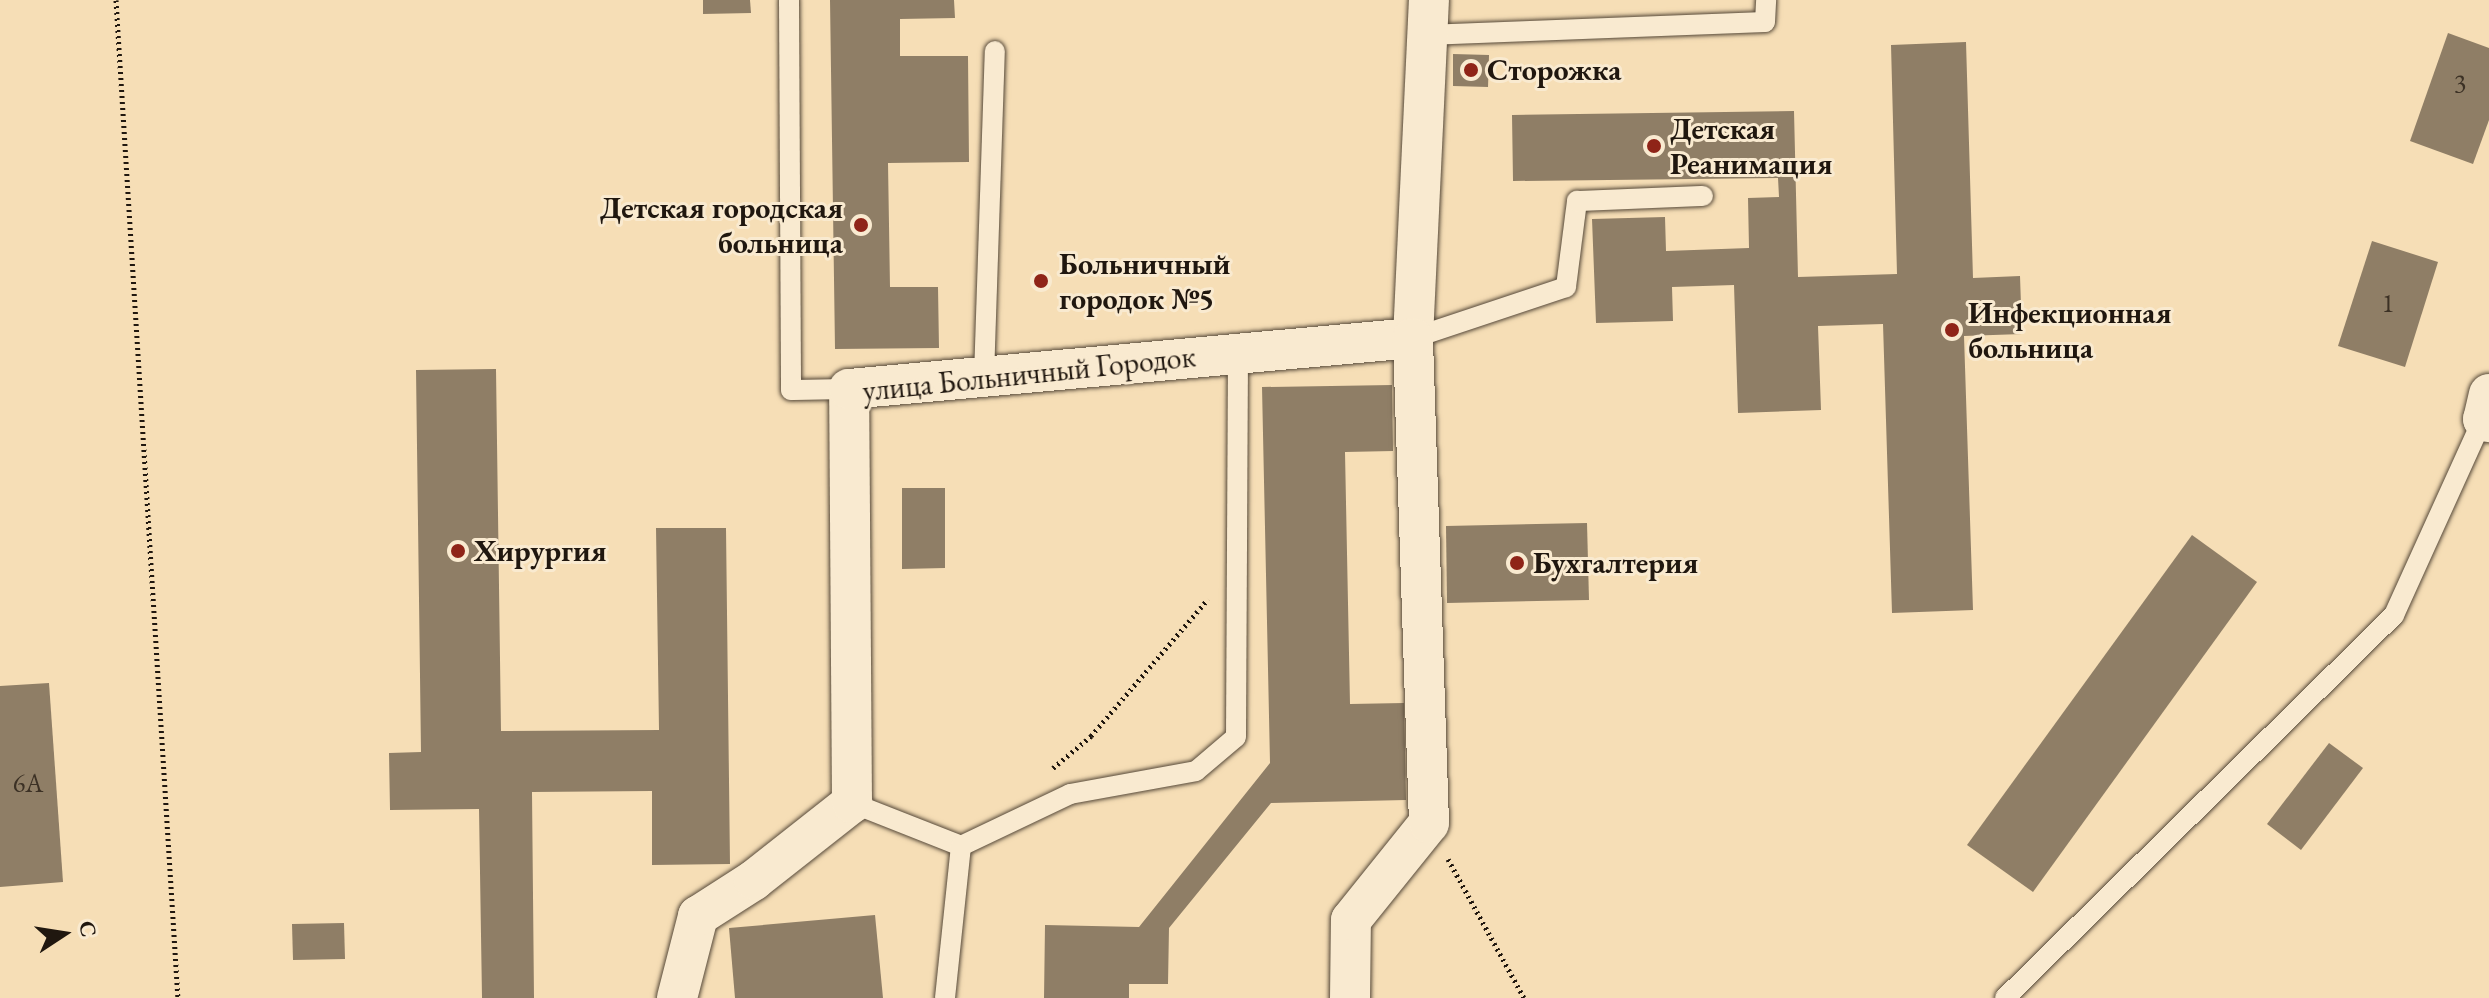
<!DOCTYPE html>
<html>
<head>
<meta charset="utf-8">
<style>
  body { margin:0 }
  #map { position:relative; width:2489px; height:998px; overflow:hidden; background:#f6deb6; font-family:"EB Garamond",serif }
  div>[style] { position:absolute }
  .building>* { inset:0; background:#8f7e66 }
  .path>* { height:5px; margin-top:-2.5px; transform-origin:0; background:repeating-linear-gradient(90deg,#20170f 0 2px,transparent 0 6px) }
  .roads { filter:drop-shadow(0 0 2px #564939) drop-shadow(0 0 2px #564939) }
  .service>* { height:20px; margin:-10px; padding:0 10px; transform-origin:10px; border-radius:10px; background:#f9ead0 }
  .minor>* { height:40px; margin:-20px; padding:0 20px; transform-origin:20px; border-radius:20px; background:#f9ead0 }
  .dots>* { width:22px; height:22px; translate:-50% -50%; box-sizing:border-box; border:4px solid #f9ead0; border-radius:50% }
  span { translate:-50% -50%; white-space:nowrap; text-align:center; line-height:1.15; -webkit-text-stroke:6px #f9ead0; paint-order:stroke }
  .number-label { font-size:26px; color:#3c3125 }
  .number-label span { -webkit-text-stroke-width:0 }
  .poi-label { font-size:30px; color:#20170f; font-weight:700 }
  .left { translate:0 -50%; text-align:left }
  .right { translate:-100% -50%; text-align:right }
  .street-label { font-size:30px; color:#20170f }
  .north { position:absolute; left:24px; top:894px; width:80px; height:80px; -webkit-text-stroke:6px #f9ead0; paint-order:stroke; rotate:78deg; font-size:22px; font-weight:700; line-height:32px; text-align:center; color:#20170f }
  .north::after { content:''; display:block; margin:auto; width:28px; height:36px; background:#20170f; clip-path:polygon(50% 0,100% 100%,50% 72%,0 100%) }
</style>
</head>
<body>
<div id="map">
  <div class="building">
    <div style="clip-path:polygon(703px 0,750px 0,751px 13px,703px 14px)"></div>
    <div style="clip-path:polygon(830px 0,954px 0,955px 18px,900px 19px,900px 56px,968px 56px,969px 162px,888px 163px,890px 287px,938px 287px,939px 348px,835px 349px)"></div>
    <div style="clip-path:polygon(2448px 33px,2489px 48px,2489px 120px,2473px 164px,2410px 141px)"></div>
    <div style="clip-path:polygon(1966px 42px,1973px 278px,2020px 276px,2022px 334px,1964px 336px,1973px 610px,1892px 613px,1883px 324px,1818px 326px,1821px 410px,1738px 413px,1734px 285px,1672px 287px,1673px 321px,1596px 323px,1592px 219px,1665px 217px,1666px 251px,1749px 248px,1748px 198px,1779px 197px,1778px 178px,1513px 181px,1512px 115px,1794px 111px,1798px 277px,1897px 274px,1891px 45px)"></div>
    <div style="clip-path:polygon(1453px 54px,1489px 55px,1488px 87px,1453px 86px)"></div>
    <div style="clip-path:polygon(2372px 241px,2438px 262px,2405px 367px,2338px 346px)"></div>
    <div style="clip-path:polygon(496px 369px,501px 731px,659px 730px,656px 528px,726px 528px,730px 864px,652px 865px,652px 791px,532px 792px,534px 998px,482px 998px,479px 809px,390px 810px,389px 753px,421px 752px,416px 370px)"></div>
    <div style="clip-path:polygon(1392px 385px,1393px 451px,1345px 452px,1350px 704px,1404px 703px,1406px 800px,1271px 803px,1169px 928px,1168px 984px,1129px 984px,1129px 998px,1044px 998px,1045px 925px,1139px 927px,1270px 763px,1262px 387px)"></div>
    <div style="clip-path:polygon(902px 488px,945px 488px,945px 568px,902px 569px)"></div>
    <div style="clip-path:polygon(1587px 523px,1589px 600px,1447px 603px,1446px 526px)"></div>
    <div style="clip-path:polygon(2192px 535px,2257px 582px,2033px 892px,1967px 845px)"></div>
    <div style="clip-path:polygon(49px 683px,63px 882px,0 887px,0 686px)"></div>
    <div style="clip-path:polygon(2329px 743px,2363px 768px,2301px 850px,2267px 824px)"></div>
    <div style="clip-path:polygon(875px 915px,883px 998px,735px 998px,729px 928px)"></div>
    <div style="clip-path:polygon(344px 923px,345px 959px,293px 960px,292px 924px)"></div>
  </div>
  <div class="path">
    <div style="left:116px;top:0;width:1000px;rotate:86.45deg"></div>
    <div style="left:1053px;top:768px;width:50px;rotate:-40.1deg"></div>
    <div style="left:1091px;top:736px;width:180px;rotate:-49.5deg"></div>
    <div style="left:1448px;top:859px;width:158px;rotate:61.3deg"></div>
  </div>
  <div class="roads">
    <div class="service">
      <div style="left:789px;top:0;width:390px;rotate:89.7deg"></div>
      <div style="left:791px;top:390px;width:58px;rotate:-1deg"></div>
      <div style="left:1426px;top:35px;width:339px;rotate:-2.2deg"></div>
      <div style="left:1765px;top:22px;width:22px;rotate:-87deg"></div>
      <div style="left:1413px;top:338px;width:161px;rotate:-18.4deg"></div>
      <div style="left:1566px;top:287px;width:87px;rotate:-82.7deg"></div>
      <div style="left:1577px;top:201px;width:126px;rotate:-2.3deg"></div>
      <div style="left:984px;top:377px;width:326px;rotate:-88.1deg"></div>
      <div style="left:852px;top:803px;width:117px;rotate:21.5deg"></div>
      <div style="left:961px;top:846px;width:121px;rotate:-25.5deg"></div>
      <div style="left:1070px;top:794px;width:128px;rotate:-10.3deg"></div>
      <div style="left:1196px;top:771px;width:52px;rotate:-40.4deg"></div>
      <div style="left:1236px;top:737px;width:383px;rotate:-89.7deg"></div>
      <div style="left:945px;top:998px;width:153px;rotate:-84deg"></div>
      <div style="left:2005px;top:998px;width:546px;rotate:-44.55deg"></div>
      <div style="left:2394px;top:615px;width:215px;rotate:-65.6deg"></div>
    </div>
    <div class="minor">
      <div style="left:2489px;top:394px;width:26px;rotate:103deg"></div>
      <div style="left:2483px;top:419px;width:7px;rotate:27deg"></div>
      <div style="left:677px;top:998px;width:85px;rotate:-75.6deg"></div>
      <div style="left:698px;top:916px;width:67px;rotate:-32.7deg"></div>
      <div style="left:754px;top:880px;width:125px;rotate:-38.2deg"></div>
      <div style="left:852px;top:803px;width:414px;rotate:-90.4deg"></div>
      <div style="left:849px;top:389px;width:566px;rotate:-5.17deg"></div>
      <div style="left:1413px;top:338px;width:338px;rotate:-87.3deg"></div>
      <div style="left:1350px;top:998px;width:78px;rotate:-89.3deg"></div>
      <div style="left:1351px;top:920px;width:124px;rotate:-51.2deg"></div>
      <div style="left:1429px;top:823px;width:485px;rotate:-91.9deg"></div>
    </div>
  </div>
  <div class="dots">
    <div style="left:1471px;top:70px;background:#8f2418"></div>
    <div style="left:1654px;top:146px;background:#8f2418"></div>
    <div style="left:861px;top:225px;background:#8f2418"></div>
    <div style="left:1041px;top:281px;background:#8f2418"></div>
    <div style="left:1952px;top:330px;background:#8f2418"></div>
    <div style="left:458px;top:551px;background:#8f2418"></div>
    <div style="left:1517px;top:563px;background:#8f2418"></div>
  </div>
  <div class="number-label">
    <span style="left:2460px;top:84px">3</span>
    <span style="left:2388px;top:304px">1</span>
    <span style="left:28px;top:784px">6А</span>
  </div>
  <div class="poi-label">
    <span class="left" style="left:1487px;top:70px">Сторожка</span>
    <span class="left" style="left:1670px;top:146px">Детская<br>Реанимация</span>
    <span class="right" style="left:843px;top:225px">Детская городская<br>больница</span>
    <span class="left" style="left:1059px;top:281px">Больничный<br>городок №5</span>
    <span class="left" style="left:1968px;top:330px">Инфекционная<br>больница</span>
    <span class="left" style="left:474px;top:551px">Хирургия</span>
    <span class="left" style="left:1533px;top:563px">Бухгалтерия</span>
  </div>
  <div class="street-label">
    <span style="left:1029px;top:374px;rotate:-6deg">улица Больничный Городок</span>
  </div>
  <div class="north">С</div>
</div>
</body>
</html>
